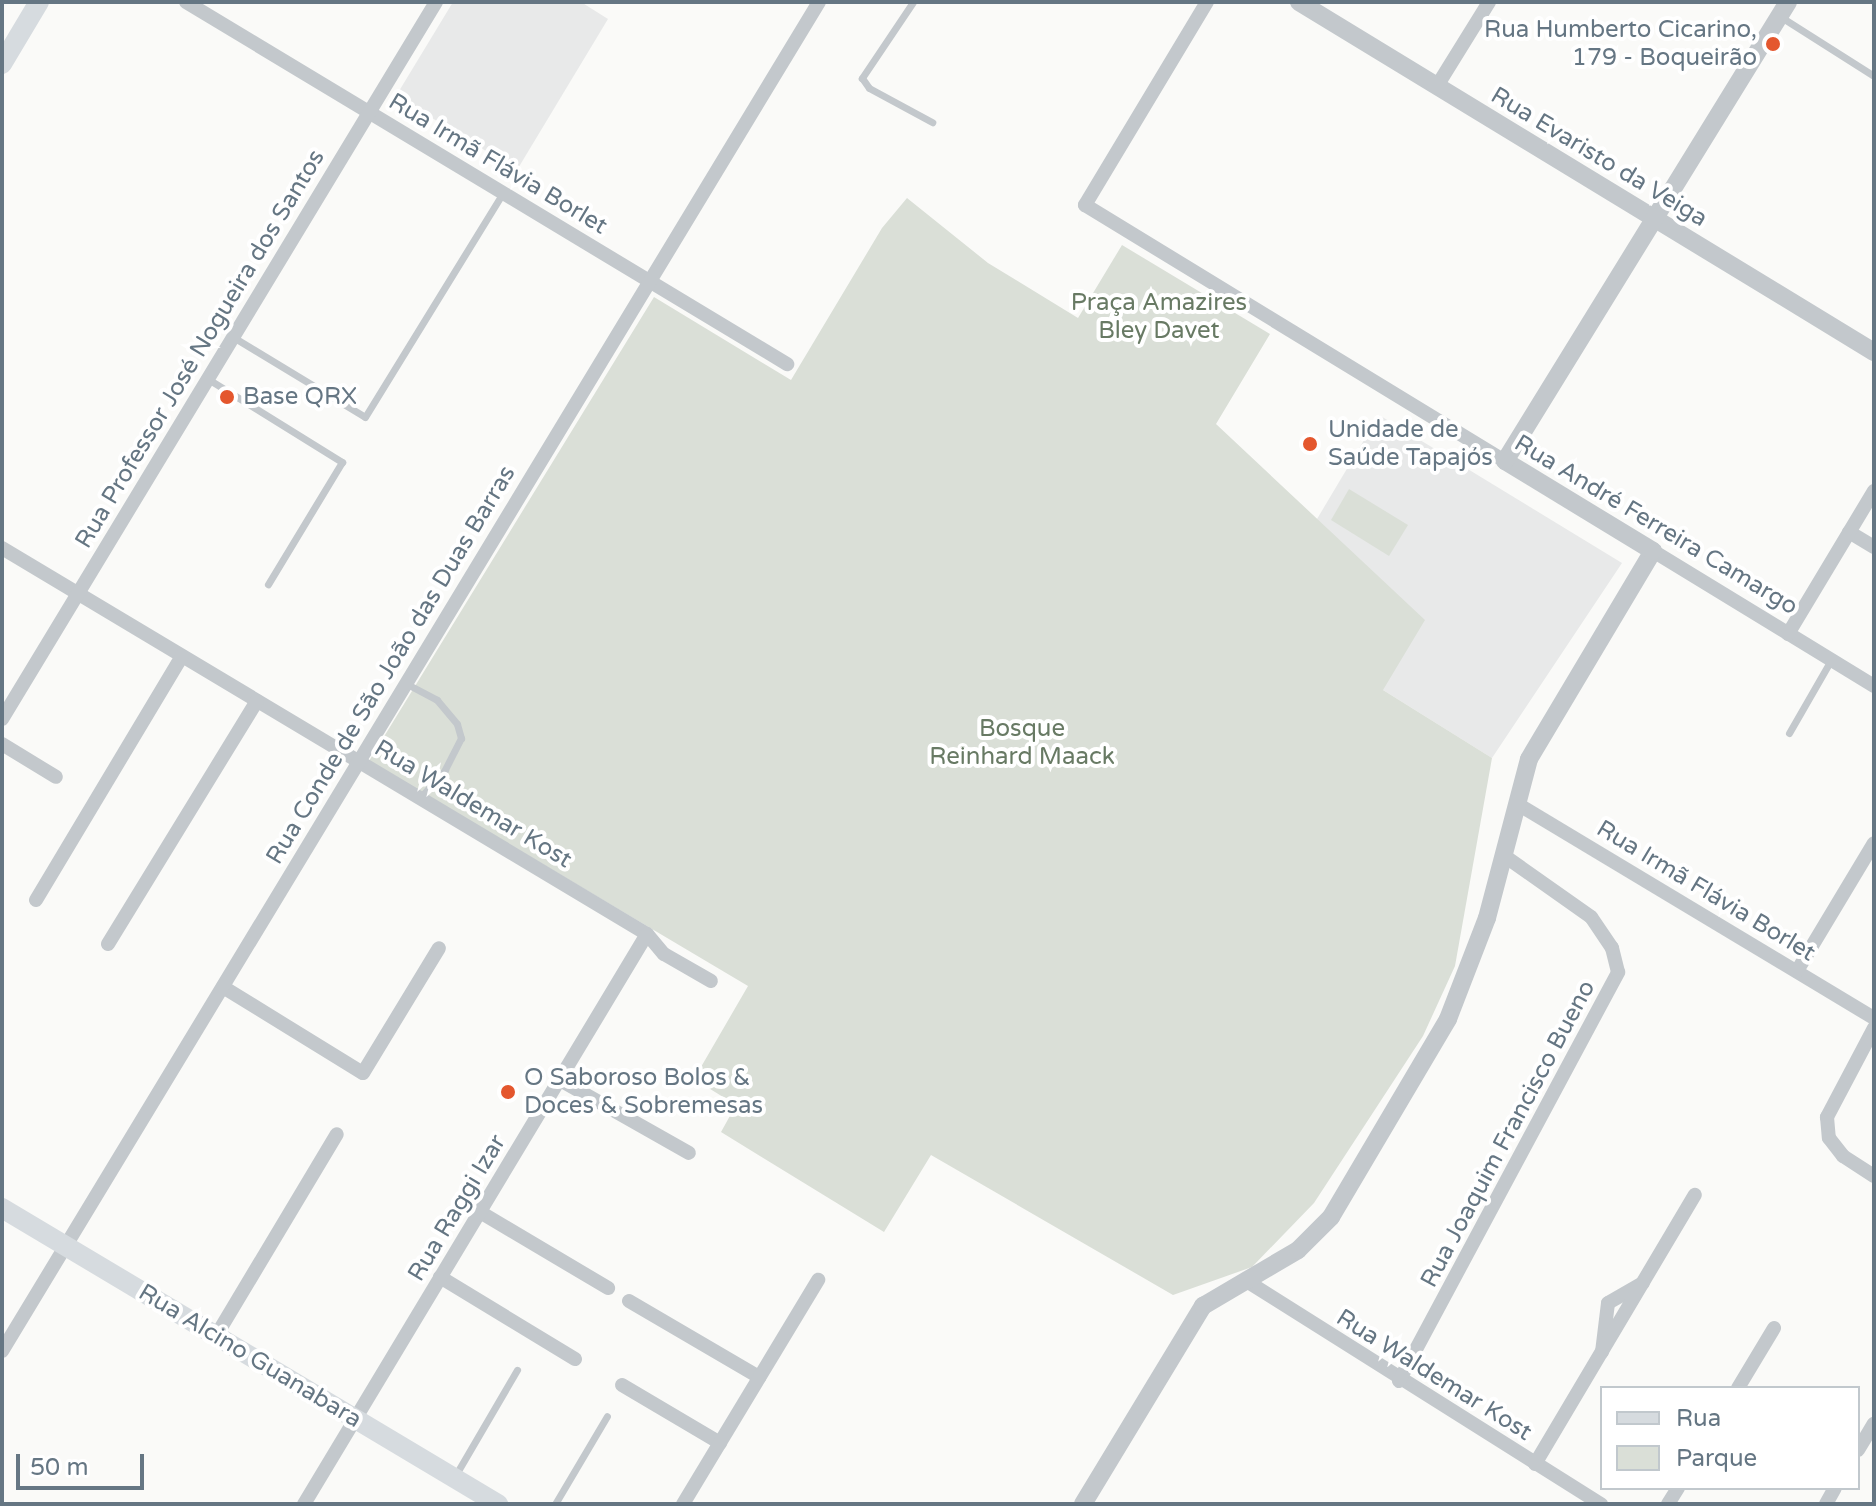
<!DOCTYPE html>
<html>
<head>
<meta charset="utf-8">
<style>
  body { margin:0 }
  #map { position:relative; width:1876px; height:1506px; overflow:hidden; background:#fafaf8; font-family:"Varela Round",sans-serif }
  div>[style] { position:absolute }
  .built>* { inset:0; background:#e8e9e9 }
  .green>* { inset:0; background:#dadfd7 }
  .service>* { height:7px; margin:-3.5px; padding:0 3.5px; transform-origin:3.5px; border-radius:3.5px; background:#c3c8cc }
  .minor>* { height:14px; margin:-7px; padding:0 7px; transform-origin:7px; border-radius:7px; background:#c3c8cc }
  .tertiary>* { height:18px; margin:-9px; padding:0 9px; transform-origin:9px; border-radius:9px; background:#c3c8cc }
  .secondary>* { height:20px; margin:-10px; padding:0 10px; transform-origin:10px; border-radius:10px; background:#d6dbdf }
  .dots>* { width:22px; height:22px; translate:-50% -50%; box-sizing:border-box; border:4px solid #fff; border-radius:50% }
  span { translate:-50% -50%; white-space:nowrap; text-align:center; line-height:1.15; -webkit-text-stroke:8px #fff; paint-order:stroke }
  .poi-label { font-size:24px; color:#657683 }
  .right { translate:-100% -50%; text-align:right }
  .left { translate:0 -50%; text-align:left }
  .street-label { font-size:24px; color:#657683 }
  .park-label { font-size:24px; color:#687a64 }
  .frame { position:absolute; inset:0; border:4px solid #657683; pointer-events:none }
  .legend { position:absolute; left:1600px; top:1386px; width:260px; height:104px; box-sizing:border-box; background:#fff; border:2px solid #c1c8cd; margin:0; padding:10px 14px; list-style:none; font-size:24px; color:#657683 }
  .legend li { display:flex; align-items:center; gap:16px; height:40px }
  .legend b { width:40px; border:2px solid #c1c8cd }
  .scale { position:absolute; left:16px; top:1454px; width:128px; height:36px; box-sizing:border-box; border:4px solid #657683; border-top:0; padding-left:10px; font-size:24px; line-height:28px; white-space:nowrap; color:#657683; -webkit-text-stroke:6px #fff; paint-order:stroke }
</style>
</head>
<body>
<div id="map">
  <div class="built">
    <div style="clip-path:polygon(453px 2px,581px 2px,608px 19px,517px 170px,396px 96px)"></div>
    <div style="clip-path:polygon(1379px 415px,1622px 563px,1492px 758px,1383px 690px,1317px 519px)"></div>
  </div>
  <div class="green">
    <div style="clip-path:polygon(907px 198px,988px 263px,1078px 318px,1122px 245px,1270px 334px,1216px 424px,1425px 620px,1383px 690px,1492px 758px,1455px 966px,1423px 1036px,1314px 1203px,1252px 1267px,1173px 1295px,931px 1155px,884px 1232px,721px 1132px,736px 1105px,694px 1079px,748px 986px,369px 761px,654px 297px,791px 380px,882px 228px)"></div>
    <div style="clip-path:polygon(1349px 489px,1408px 525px,1389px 556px,1331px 520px)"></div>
  </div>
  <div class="service">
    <div style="left:913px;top:2px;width:92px;rotate:123.9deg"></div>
    <div style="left:862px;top:78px;width:12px;rotate:55deg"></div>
    <div style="left:869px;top:88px;width:72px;rotate:28.4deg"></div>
    <div style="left:1781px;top:17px;width:110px;rotate:32.4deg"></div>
    <div style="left:233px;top:337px;width:154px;rotate:31.2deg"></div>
    <div style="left:365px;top:417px;width:263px;rotate:-58.4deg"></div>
    <div style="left:208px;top:379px;width:158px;rotate:31.8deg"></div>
    <div style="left:342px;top:462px;width:143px;rotate:121.2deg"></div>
    <div style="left:407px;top:684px;width:34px;rotate:28deg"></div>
    <div style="left:437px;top:700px;width:31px;rotate:50deg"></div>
    <div style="left:457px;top:724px;width:15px;rotate:74deg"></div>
    <div style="left:461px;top:738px;width:36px;rotate:117deg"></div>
    <div style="left:445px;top:770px;width:38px;rotate:132deg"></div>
    <div style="left:1789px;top:733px;width:84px;rotate:-60.1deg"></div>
    <div style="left:455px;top:1476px;width:123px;rotate:-59.7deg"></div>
    <div style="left:555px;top:1504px;width:102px;rotate:-59.4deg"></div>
  </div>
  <div class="minor">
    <div style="left:186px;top:2px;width:702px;rotate:31.06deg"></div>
    <div style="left:1207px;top:2px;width:237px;rotate:121deg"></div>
    <div style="left:1085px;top:205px;width:492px;rotate:31.4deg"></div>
    <div style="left:1437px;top:86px;width:99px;rotate:-58.2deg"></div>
    <div style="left:1849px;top:532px;width:29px;rotate:31deg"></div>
    <div style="left:2px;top:548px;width:752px;rotate:30.9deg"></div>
    <div style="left:647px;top:934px;width:26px;rotate:50deg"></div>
    <div style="left:664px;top:954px;width:54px;rotate:29.9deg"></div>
    <div style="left:1653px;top:551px;width:259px;rotate:31.4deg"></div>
    <div style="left:1788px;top:634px;width:167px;rotate:-59deg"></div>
    <div style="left:2px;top:719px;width:838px;rotate:-58.81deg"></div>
    <div style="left:2px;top:744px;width:63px;rotate:31.4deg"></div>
    <div style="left:1516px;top:803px;width:418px;rotate:31deg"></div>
    <div style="left:36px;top:900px;width:284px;rotate:-59.1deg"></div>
    <div style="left:108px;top:944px;width:285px;rotate:-58.5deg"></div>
    <div style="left:1797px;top:971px;width:149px;rotate:-59deg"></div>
    <div style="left:223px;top:987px;width:164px;rotate:31.6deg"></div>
    <div style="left:363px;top:1073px;width:146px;rotate:-58.7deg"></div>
    <div style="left:1874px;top:1028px;width:101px;rotate:117.8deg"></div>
    <div style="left:1827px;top:1117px;width:21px;rotate:85deg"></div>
    <div style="left:1829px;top:1138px;width:23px;rotate:52deg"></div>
    <div style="left:1843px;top:1156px;width:37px;rotate:33deg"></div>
    <div style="left:560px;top:1080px;width:148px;rotate:29.5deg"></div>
    <div style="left:480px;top:1212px;width:149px;rotate:30.7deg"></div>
    <div style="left:440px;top:1277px;width:158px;rotate:31.3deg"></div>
    <div style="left:1245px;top:1280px;width:421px;rotate:32.2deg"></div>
    <div style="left:629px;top:1301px;width:151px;rotate:30.3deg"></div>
    <div style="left:216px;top:1336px;width:235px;rotate:-59.1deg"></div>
    <div style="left:2px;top:1351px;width:1577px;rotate:-58.8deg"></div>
    <div style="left:1602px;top:1352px;width:49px;rotate:-83deg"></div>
    <div style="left:1608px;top:1303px;width:40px;rotate:-29.7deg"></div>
    <div style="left:1399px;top:1381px;width:464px;rotate:-61.8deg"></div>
    <div style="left:1618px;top:972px;width:25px;rotate:-104deg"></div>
    <div style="left:1612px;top:948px;width:37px;rotate:-124deg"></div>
    <div style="left:1591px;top:917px;width:108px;rotate:-144.8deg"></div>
    <div style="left:622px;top:1385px;width:114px;rotate:30.6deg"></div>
    <div style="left:1738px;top:1388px;width:70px;rotate:-59deg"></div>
    <div style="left:1858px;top:1450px;width:31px;rotate:-59deg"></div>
    <div style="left:1535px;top:1464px;width:313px;rotate:-59.3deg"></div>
    <div style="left:304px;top:1504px;width:665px;rotate:-58.96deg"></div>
    <div style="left:683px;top:1504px;width:262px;rotate:-58.9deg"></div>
    <div style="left:1668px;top:1504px;width:19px;rotate:-58deg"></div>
    <div style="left:1826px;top:1504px;width:18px;rotate:-61deg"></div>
  </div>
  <div class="tertiary">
    <div style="left:1299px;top:2px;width:673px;rotate:31.33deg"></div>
    <div style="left:1083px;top:1504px;width:232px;rotate:-58.8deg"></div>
    <div style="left:1203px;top:1306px;width:110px;rotate:-30.5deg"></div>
    <div style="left:1298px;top:1250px;width:47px;rotate:-45deg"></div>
    <div style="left:1331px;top:1217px;width:230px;rotate:-59.4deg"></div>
    <div style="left:1448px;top:1019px;width:108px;rotate:-68.9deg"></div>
    <div style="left:1487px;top:918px;width:164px;rotate:-75.2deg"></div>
    <div style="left:1529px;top:759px;width:242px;rotate:-59.2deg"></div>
    <div style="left:1653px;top:551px;width:173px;rotate:-148.7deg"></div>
    <div style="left:1505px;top:461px;width:539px;rotate:-58.34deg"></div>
  </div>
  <div class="secondary">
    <div style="left:2px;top:64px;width:72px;rotate:-59.2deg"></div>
    <div style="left:2px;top:1208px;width:578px;rotate:30.83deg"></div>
  </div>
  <div class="dots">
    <div style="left:1773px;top:44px;background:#e4572e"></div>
    <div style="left:227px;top:397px;background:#e4572e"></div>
    <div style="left:1310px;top:444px;background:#e4572e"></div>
    <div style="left:508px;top:1092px;background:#e4572e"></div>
  </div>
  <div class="poi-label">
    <span class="right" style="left:1757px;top:44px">Rua Humberto Cicarino,<br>179 - Boqueirão</span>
    <span class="left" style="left:243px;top:397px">Base QRX</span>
    <span class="left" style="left:1328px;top:444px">Unidade de<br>Saúde Tapajós</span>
    <span class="left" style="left:524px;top:1092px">O Saboroso Bolos &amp;<br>Doces &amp; Sobremesas</span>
  </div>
  <div class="street-label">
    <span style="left:1599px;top:157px;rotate:31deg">Rua Evaristo da Veiga</span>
    <span style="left:498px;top:164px;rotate:31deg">Rua Irmã Flávia Borlet</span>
    <span style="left:200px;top:349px;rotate:-59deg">Rua Professor José Nogueira dos Santos</span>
    <span style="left:1656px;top:525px;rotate:31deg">Rua André Ferreira Camargo</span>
    <span style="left:391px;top:665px;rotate:-59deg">Rua Conde de São João das Duas Barras</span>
    <span style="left:473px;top:804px;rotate:31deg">Rua Waldemar Kost</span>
    <span style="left:1706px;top:891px;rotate:31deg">Rua Irmã Flávia Borlet</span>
    <span style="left:1508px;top:1134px;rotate:-62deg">Rua Joaquim Francisco Bueno</span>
    <span style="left:457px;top:1208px;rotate:-59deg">Rua Raggi Izar</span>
    <span style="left:250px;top:1356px;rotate:31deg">Rua Alcino Guanabara</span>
    <span style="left:1434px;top:1375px;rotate:32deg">Rua Waldemar Kost</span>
  </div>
  <div class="park-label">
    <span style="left:1159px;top:317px">Praça Amazires<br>Bley Davet</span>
    <span style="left:1022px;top:743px">Bosque<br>Reinhard Maack</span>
  </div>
  <div class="frame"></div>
  <ul class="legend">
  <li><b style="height:10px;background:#d6dbdf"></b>Rua</li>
  <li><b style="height:22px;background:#dadfd7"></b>Parque</li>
  </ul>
  <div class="scale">50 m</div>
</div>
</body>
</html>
